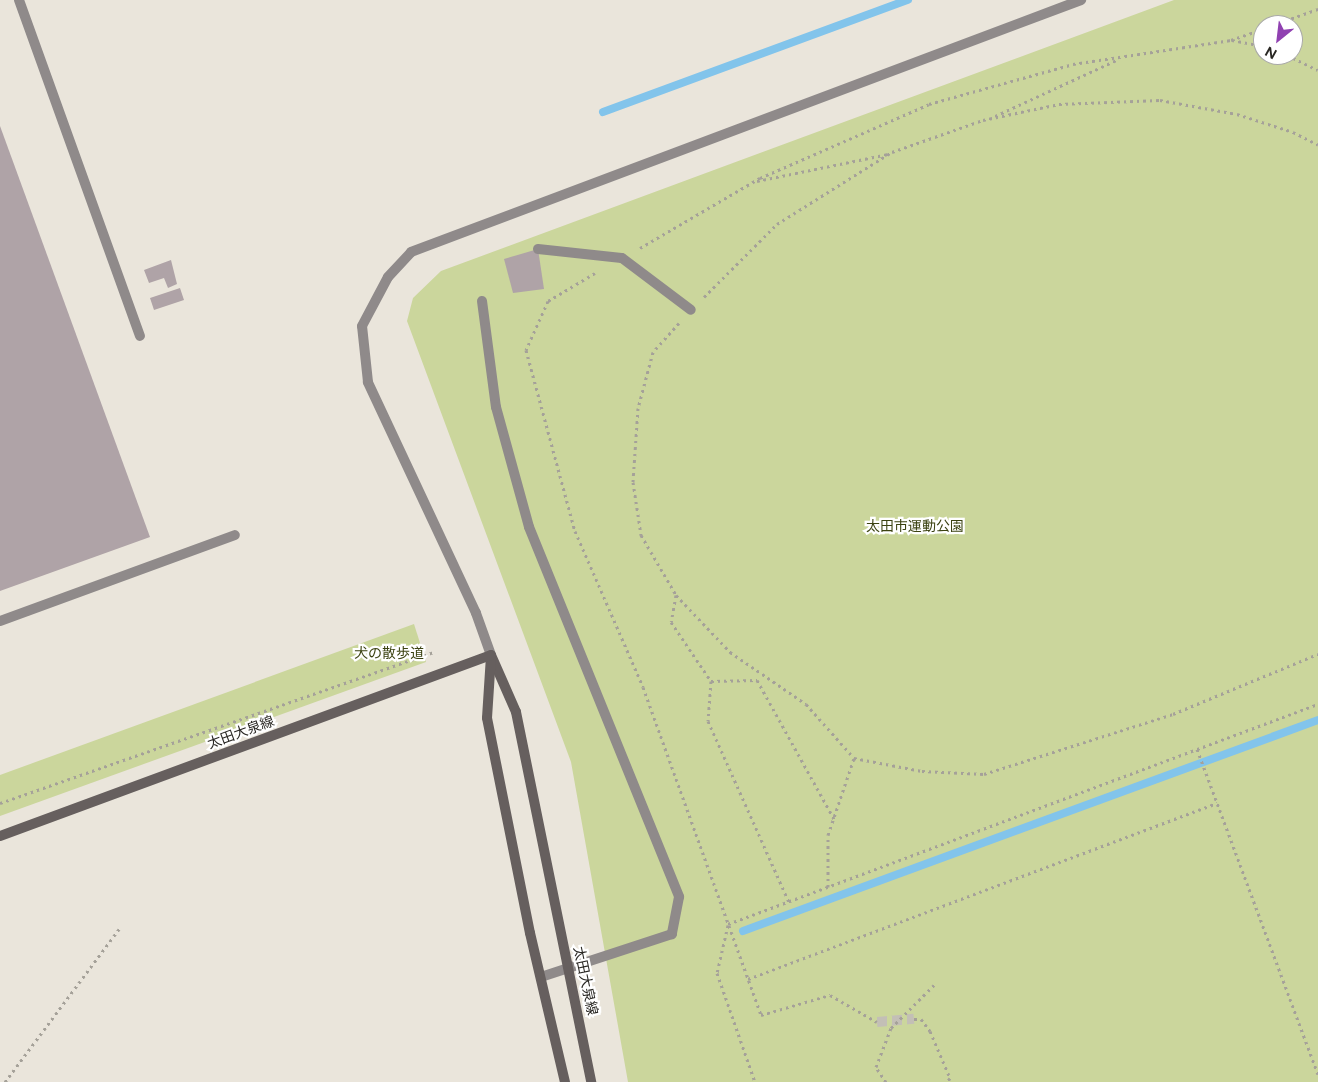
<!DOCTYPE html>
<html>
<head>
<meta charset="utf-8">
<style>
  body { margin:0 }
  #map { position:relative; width:1318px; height:1082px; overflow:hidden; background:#eae5db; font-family:Figtree,"Noto Sans JP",sans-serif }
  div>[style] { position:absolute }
  .green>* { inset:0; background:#cbd69c }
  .stream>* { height:8px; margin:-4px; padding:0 4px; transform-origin:4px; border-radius:4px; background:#82c4eb }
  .building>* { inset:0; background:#afa3a7 }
  .pedestrian-tunnel>* { height:10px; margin-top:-5px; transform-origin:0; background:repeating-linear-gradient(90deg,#c3bfb6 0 10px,transparent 0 15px) }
  .path>* { height:3px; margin-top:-1.5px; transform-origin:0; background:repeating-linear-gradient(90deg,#a5a199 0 2.5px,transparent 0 6.5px) }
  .service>* { height:10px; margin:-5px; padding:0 5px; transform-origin:5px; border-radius:5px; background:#8f8a8a }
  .pedestrian>* { height:10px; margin:-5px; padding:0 5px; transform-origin:5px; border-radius:5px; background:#8f8a8a }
  .tertiary>* { height:10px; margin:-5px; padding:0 5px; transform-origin:5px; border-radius:5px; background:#8f8a8a }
  .secondary>* { height:10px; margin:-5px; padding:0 5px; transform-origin:5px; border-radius:5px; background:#665f5e }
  span { translate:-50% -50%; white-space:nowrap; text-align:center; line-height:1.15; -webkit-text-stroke:4.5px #fff; paint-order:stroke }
  .park-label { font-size:14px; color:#3b4211 }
  .street-label { font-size:14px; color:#292723 }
  .north { position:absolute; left:1253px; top:15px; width:50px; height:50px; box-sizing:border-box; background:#fff; border:1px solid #a9a9a7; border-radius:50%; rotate:209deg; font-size:14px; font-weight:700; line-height:20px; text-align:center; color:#292723 }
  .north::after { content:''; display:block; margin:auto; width:18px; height:22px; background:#9041b1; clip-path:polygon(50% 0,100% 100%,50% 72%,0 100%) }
</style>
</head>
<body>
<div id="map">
  <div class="green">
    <div style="clip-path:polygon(evenodd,1174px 0,1318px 0,1318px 1082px,628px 1082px,571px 762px,407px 321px,413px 298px,441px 271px,1174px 0,1263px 25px,1293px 25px,1293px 55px,1263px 55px,1263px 25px)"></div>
    <div style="clip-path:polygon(414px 624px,426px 662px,0 816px,0 775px)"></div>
  </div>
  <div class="stream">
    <div style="left:603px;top:112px;width:325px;rotate:-20.2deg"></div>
    <div style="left:743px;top:931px;width:612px;rotate:-20.15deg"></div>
  </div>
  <div class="building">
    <div style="clip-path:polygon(0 126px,150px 537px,0 591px)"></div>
    <div style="clip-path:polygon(538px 249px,544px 289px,513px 293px,504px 259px)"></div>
    <div style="clip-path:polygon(171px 260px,177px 284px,168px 288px,164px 278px,149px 283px,144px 270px)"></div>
    <div style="clip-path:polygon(180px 288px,184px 300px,154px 310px,150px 298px)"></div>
  </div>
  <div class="pedestrian-tunnel">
    <div style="left:877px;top:1022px;width:37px;rotate:-5deg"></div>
  </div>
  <div class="path">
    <div style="left:1273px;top:25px;width:48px;rotate:-19.6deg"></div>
    <div style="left:1232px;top:40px;width:32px;rotate:11deg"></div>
    <div style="left:1287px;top:55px;width:34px;rotate:26deg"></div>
    <div style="left:995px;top:116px;width:136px;rotate:-24.7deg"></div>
    <div style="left:757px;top:181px;width:134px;rotate:-11.6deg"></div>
    <div style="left:640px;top:248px;width:139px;rotate:-30.3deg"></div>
    <div style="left:760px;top:178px;width:184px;rotate:-23.6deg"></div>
    <div style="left:929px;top:104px;width:149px;rotate:-15.5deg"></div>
    <div style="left:1073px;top:64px;width:160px;rotate:-8.6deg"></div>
    <div style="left:1231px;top:40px;width:34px;rotate:-19deg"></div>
    <div style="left:595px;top:273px;width:55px;rotate:149.2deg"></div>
    <div style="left:548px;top:301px;width:54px;rotate:114.2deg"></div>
    <div style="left:526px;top:350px;width:188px;rotate:74.9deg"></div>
    <div style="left:575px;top:531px;width:170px;rotate:66.4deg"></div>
    <div style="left:643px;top:687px;width:349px;rotate:70.2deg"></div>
    <div style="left:761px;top:1015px;width:72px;rotate:-16.2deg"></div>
    <div style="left:830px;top:995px;width:54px;rotate:29.9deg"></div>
    <div style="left:704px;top:297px;width:103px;rotate:-45deg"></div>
    <div style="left:777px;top:224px;width:136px;rotate:-32.1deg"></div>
    <div style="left:892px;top:152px;width:96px;rotate:-19.4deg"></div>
    <div style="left:983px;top:120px;width:78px;rotate:-11.9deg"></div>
    <div style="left:1059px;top:104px;width:101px;rotate:-2.3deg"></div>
    <div style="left:1160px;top:100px;width:78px;rotate:10.3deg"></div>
    <div style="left:1237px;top:114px;width:59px;rotate:17.8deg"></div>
    <div style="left:1293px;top:132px;width:28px;rotate:27deg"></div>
    <div style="left:679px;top:323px;width:39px;rotate:132deg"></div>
    <div style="left:653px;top:352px;width:58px;rotate:105deg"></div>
    <div style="left:638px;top:408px;width:74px;rotate:93.9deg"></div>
    <div style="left:633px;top:482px;width:54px;rotate:81.4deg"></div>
    <div style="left:641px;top:535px;width:69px;rotate:59.7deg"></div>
    <div style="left:676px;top:595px;width:79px;rotate:46.5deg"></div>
    <div style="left:730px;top:652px;width:92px;rotate:34.4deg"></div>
    <div style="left:806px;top:704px;width:72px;rotate:48.4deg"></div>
    <div style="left:854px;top:758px;width:69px;rotate:10.8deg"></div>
    <div style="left:922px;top:771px;width:62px;rotate:2.8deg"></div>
    <div style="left:984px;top:774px;width:198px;rotate:-17.6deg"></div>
    <div style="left:1173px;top:714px;width:157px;rotate:-22.5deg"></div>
    <div style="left:676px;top:595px;width:27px;rotate:100deg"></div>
    <div style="left:671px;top:622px;width:71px;rotate:55.9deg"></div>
    <div style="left:711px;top:681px;width:40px;rotate:94.3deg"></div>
    <div style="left:708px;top:721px;width:198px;rotate:65.9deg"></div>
    <div style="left:711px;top:681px;width:46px;rotate:-1.2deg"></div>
    <div style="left:757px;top:680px;width:159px;rotate:61deg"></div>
    <div style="left:1197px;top:749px;width:347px;rotate:69.6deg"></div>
    <div style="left:0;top:803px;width:459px;rotate:-19.2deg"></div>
    <div style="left:828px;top:887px;width:52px;rotate:-90deg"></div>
    <div style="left:828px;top:835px;width:81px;rotate:-71.3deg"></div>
    <div style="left:728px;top:924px;width:630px;rotate:-20.45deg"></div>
    <div style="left:728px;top:925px;width:49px;rotate:102.9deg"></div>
    <div style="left:717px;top:973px;width:115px;rotate:70.8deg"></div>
    <div style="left:748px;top:979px;width:501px;rotate:-20.57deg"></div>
    <div style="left:914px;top:1019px;width:7px"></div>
    <div style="left:921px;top:1019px;width:15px;rotate:53deg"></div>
    <div style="left:930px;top:1031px;width:51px;rotate:66.9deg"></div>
    <div style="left:950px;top:1078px;width:5px;rotate:127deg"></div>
    <div style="left:5px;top:1082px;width:191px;rotate:-53.3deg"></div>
    <div style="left:886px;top:1082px;width:18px;rotate:-124deg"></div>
    <div style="left:876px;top:1067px;width:42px;rotate:-69deg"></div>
    <div style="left:891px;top:1028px;width:61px;rotate:-45deg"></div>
  </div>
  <div class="service">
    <div style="left:19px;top:0;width:357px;rotate:70.2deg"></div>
    <div style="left:482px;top:301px;width:107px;rotate:82.5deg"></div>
    <div style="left:496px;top:407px;width:124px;rotate:74.6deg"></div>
    <div style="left:529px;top:527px;width:399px;rotate:67.9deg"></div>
    <div style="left:679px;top:897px;width:38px;rotate:101deg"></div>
    <div style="left:672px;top:934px;width:138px;rotate:161.8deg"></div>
    <div style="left:0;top:621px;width:250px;rotate:-20.1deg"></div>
  </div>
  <div class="pedestrian">
    <div style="left:538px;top:249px;width:84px;rotate:6.1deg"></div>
    <div style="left:622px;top:258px;width:86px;rotate:37deg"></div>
  </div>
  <div class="tertiary">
    <div style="left:491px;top:655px;width:45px;rotate:-109.7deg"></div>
    <div style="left:476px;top:613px;width:255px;rotate:-115.1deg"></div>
    <div style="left:368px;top:382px;width:56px;rotate:-96.1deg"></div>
    <div style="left:362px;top:326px;width:55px;rotate:-62deg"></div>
    <div style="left:388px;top:277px;width:34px;rotate:-47deg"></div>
    <div style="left:411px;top:252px;width:716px;rotate:-20.61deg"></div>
  </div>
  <div class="secondary">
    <div style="left:491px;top:655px;width:62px;rotate:66.3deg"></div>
    <div style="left:516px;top:712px;width:378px;rotate:78.5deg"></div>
    <div style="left:491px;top:656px;width:62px;rotate:93.7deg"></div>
    <div style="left:487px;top:718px;width:219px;rotate:78.7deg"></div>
    <div style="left:530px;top:933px;width:153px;rotate:76.8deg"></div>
    <div style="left:0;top:836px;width:523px;rotate:-20.24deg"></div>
  </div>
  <div class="park-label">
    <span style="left:915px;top:527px">太田市運動公園</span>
    <span style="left:389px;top:654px">犬の散歩道</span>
  </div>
  <div class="street-label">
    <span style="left:241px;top:733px;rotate:-20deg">太田大泉線</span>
    <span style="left:585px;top:981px;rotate:78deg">太田大泉線</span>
  </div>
  <div class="north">N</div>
</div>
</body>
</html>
